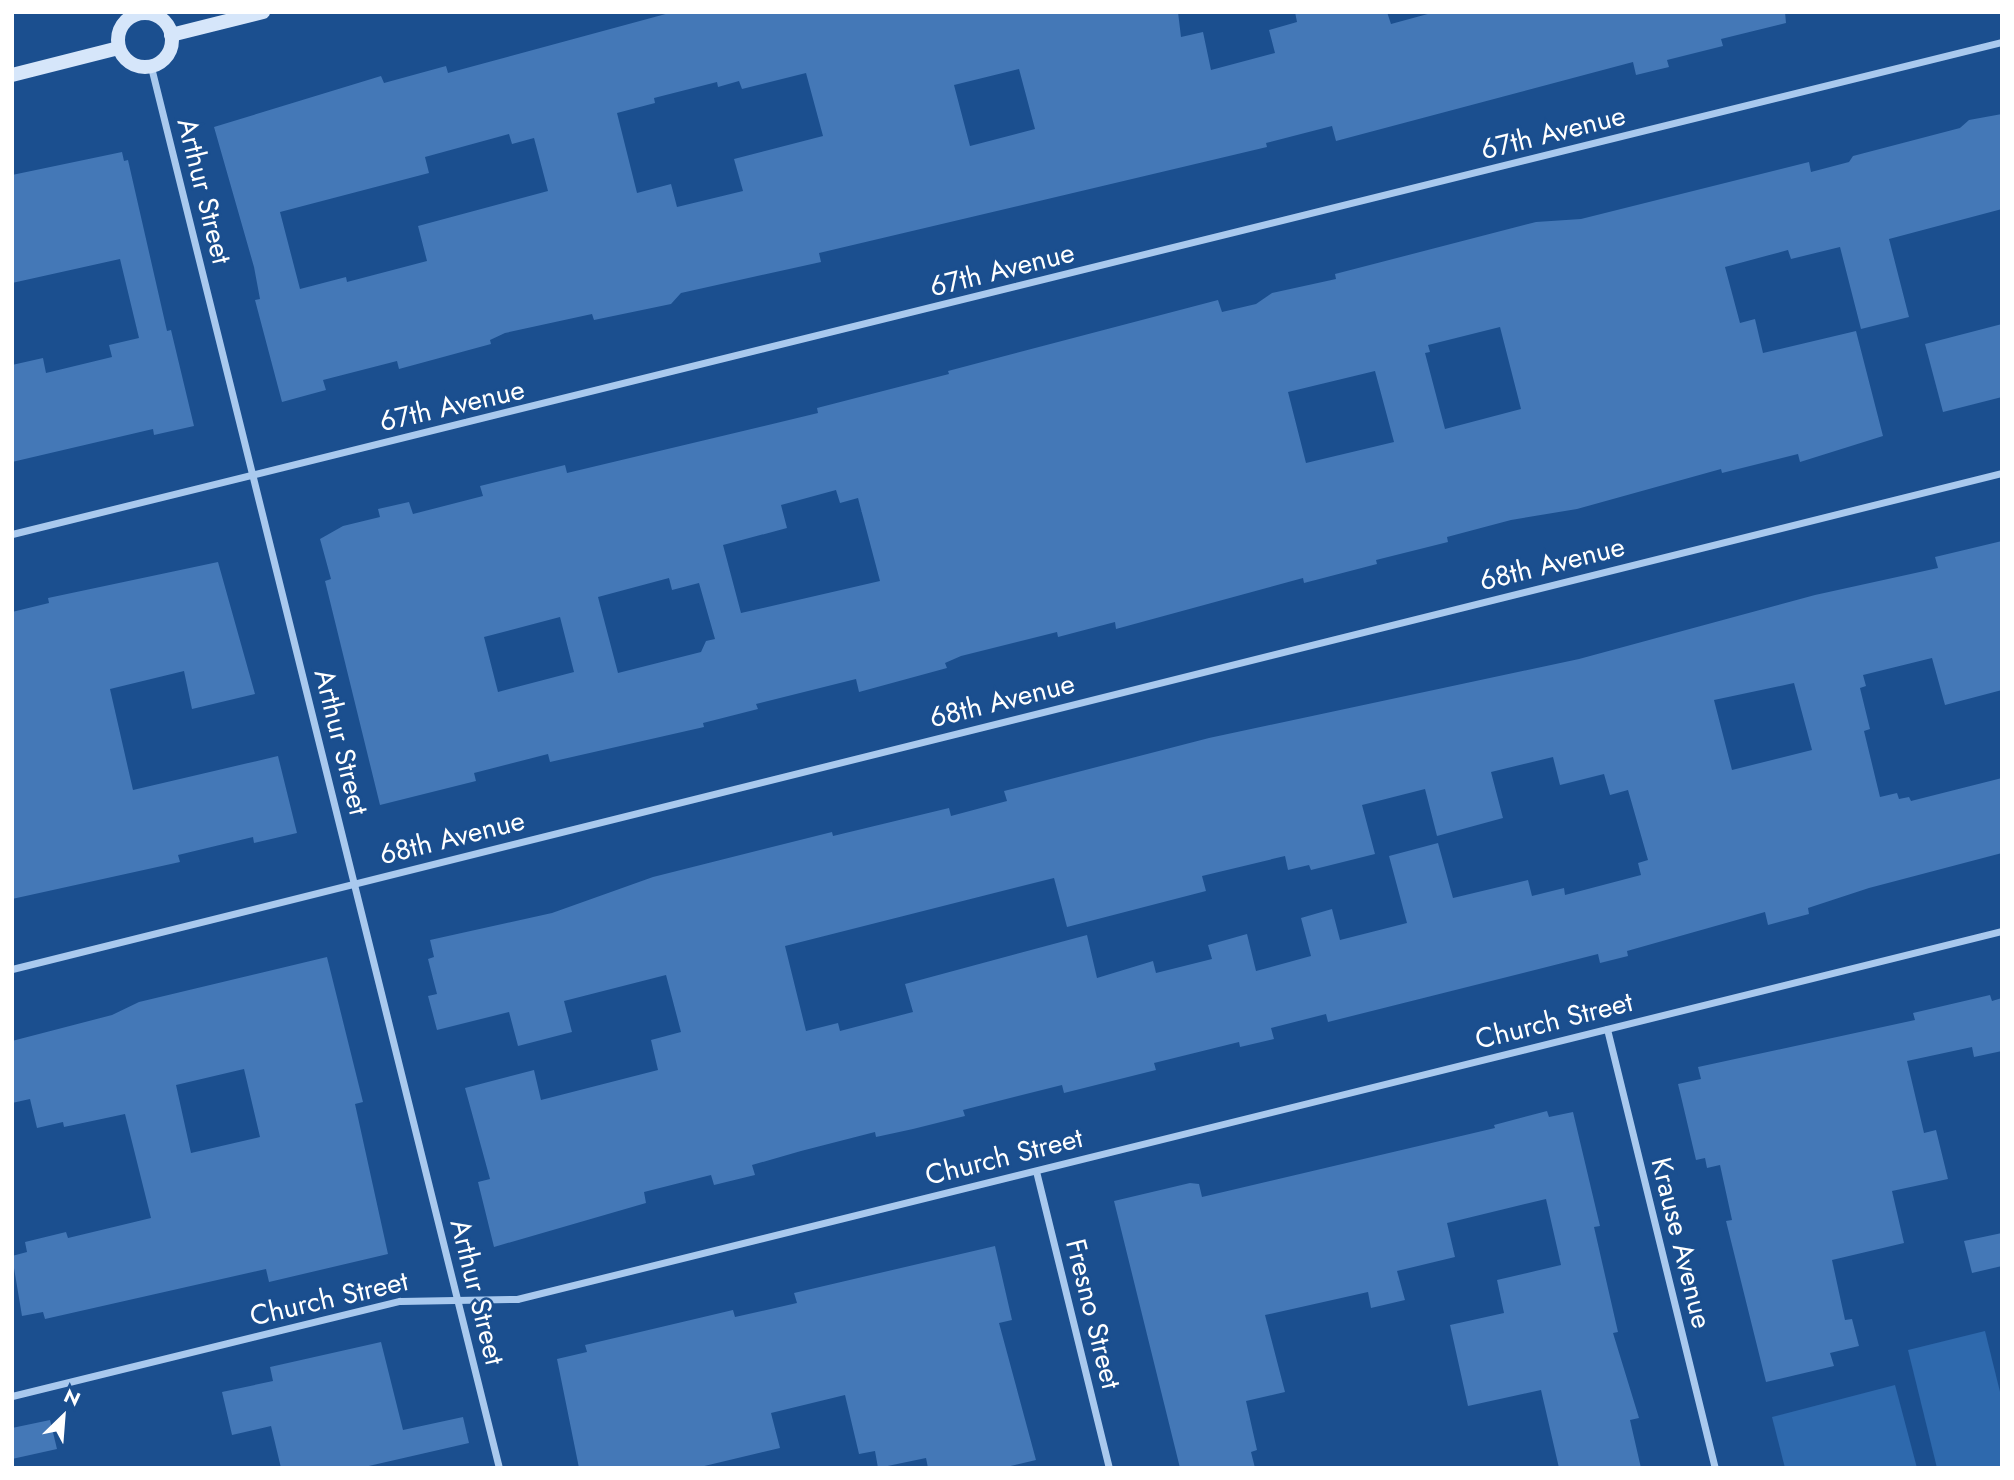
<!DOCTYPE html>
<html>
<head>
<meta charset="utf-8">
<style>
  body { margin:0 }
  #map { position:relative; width:2014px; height:1480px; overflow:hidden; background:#1b4f8f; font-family:Jost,sans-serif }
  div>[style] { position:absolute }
  .green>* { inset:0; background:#2e69ad }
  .building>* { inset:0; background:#4478b7 }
  .street>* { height:7px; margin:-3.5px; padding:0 3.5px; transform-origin:3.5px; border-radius:3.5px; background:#a9c9ee }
  .secondary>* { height:14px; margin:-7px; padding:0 7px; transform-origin:7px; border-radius:7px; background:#d6e6fa }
  .secondary>.ring { margin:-7px; padding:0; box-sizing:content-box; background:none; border:14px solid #d6e6fa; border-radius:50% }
  span { translate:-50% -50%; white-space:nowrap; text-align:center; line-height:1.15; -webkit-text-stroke:5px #1b4f8f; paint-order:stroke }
  .street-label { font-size:28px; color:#fff }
  .frame { position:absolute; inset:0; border:14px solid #fff; pointer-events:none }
  .north { position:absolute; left:28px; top:1382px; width:70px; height:70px; -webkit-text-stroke:5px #1b4f8f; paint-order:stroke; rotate:25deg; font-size:19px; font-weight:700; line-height:28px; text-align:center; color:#fff }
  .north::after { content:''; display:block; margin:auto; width:24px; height:32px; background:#fff; clip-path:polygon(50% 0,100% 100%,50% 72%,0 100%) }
</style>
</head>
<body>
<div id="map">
  <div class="green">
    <div style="clip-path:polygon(1985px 1331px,2002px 1400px,2002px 1468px,1937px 1468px,1908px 1350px)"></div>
    <div style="clip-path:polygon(1895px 1385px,1917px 1468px,1785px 1468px,1772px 1417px)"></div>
  </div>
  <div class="building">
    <div style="clip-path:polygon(evenodd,673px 12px,1178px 12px,1181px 37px,1203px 32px,1211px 70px,1275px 53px,1269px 30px,1297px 22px,1295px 12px,1387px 12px,1391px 24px,1435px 12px,1785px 12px,1786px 23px,1721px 39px,1723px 46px,1667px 60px,1669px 67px,1636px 75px,1633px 62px,1336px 141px,1332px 126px,1266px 143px,1267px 147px,819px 253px,821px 262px,681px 293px,671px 304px,594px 320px,592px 314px,505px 333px,490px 340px,491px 344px,399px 369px,397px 361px,323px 380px,326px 390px,282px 402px,255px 300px,260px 299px,254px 267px,214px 127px,381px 76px,384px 83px,446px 66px,448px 73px,673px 12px,1019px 69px,1035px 129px,970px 146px,954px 85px,1019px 69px,673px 12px,806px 73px,823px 136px,734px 159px,743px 191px,677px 207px,671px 184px,637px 193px,617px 113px,655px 103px,654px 98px,717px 82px,718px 87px,739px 81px,742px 89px,806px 73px,673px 12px,509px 134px,512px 144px,534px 138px,548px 191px,418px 226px,427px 261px,347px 282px,346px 277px,300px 289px,280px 212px,429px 173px,425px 157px,509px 134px)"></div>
    <div style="clip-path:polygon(evenodd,2002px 114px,2002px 209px,1889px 239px,1909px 317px,1861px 329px,1840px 247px,1791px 259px,1788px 250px,1725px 267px,1740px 323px,1755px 319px,1763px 353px,1856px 331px,1883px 436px,1800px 462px,1798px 454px,1722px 473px,1721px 469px,1577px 509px,1511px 520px,1447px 537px,1448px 542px,1376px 560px,1377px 564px,1304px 583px,1303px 578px,1116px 629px,1115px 622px,1058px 637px,1057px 632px,961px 656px,945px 663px,947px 668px,859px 692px,856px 679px,756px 704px,758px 709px,703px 723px,704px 727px,550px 762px,548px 754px,474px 773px,476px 781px,380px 805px,325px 581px,331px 579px,320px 539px,343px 526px,380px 517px,378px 509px,409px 502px,413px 514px,483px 496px,480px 486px,565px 465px,567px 473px,818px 413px,817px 408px,949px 374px,948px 371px,1218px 300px,1222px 312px,1256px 304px,1272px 293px,1336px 279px,1335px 274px,1536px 222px,1581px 219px,1809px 162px,1811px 172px,1849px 162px,1853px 156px,1960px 128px,1969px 120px,2002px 114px,1500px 327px,1521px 409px,1445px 429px,1425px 353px,1430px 352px,1428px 345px,1500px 327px,2002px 114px,1375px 371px,1394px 442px,1306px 463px,1288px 392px,1375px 371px,2002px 114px,836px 490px,840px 503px,858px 498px,880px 581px,741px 613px,723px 545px,787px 528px,781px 505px,836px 490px,2002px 114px,669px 578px,672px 590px,699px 583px,715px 639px,706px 641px,701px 652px,618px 673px,598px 597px,669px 578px,2002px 114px,560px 617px,574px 672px,498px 692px,484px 637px,560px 617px)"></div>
    <div style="clip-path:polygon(122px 152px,124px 161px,128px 160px,167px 331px,171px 330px,194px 426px,154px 435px,153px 429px,12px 462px,12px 365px,43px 358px,46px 373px,112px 357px,109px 345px,139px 338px,120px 259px,12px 283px,12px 175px)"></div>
    <div style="clip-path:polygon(2002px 324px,2002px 397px,1943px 412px,1925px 344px)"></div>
    <div style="clip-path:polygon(evenodd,2002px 541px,2002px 690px,1945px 705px,1932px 658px,1863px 675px,1866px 686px,1860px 688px,1870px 729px,1864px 731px,1880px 797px,1897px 793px,1899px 799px,1909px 797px,1911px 801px,2002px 778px,2002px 853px,1869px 888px,1808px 908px,1809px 914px,1768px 925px,1765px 912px,1627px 951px,1628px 956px,1600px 963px,1598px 954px,1328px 1022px,1326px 1014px,1271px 1028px,1274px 1039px,1240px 1047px,1239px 1042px,1154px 1063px,1156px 1070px,1064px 1093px,1062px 1085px,963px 1110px,965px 1116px,913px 1129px,876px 1137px,875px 1132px,801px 1151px,752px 1165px,755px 1175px,714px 1185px,711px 1175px,644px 1192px,646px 1203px,494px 1247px,478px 1182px,490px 1179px,465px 1088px,534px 1070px,541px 1100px,658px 1070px,651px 1040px,681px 1032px,666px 975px,564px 1001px,572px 1032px,518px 1046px,509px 1012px,437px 1030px,428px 996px,437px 994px,428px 959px,434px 957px,430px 940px,552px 913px,653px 877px,832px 832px,833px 836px,949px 808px,951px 816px,1007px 801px,1004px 791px,1209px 738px,1579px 659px,1815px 595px,1938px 568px,1935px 557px,2002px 541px,1794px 683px,1812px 750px,1732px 770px,1714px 700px,1794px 683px,2002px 541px,1553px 757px,1560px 785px,1604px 774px,1610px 795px,1628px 790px,1648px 860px,1638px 863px,1641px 875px,1565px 895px,1564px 888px,1532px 896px,1528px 880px,1453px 898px,1438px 843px,1389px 856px,1407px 923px,1340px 940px,1332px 909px,1301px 918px,1311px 956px,1256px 971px,1247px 934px,1208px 945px,1212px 959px,1156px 973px,1153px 961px,1097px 978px,1087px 935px,905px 984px,913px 1012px,840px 1031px,838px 1023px,806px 1031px,785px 946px,1054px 878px,1067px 927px,1206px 891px,1202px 876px,1285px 856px,1288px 870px,1309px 865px,1311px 870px,1375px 854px,1362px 805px,1425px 789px,1437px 836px,1503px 818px,1491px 772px,1553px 757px)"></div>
    <div style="clip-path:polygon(218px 562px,255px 694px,192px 709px,184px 671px,110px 689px,133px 790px,278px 756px,297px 833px,254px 843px,253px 837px,178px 855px,180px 862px,12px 899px,12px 612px,49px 603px,48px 598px)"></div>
    <div style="clip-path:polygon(evenodd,327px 957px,363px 1102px,355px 1104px,388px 1254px,269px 1282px,266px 1269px,45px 1319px,43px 1312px,22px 1316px,12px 1256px,27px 1252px,25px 1242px,66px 1232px,68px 1238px,151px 1218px,125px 1114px,64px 1127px,63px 1122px,37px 1128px,30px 1099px,12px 1103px,12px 1041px,112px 1015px,139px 1002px,327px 957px,244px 1069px,260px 1137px,191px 1153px,176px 1085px,244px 1069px)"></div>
    <div style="clip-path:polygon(1990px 995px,1992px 1001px,2002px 998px,2002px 1051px,1974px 1057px,1972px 1047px,1907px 1061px,1924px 1133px,1936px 1130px,1948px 1179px,1892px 1191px,1904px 1243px,1832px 1260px,1845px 1320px,1852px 1319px,1859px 1346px,1830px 1353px,1834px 1366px,1766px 1382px,1726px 1221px,1732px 1220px,1720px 1165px,1707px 1168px,1705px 1158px,1696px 1160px,1678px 1084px,1701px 1079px,1698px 1067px,1915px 1020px,1913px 1013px)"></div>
    <div style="clip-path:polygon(1547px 1111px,1549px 1117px,1573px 1112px,1600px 1226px,1594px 1227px,1618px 1332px,1613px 1333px,1639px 1418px,1630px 1420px,1641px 1468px,1559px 1468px,1541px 1390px,1468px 1406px,1450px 1325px,1504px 1313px,1497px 1280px,1561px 1265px,1546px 1199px,1447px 1223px,1455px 1257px,1397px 1271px,1405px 1300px,1371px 1308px,1368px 1292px,1265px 1315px,1285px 1392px,1246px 1401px,1257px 1450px,1251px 1452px,1255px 1468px,1180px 1468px,1114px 1201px,1190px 1183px,1199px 1184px,1202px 1197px,1495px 1128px,1494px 1125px)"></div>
    <div style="clip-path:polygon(2002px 1233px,2002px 1266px,1972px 1273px,1964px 1241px)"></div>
    <div style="clip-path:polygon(995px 1246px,1012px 1320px,999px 1323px,1036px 1460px,1002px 1468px,928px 1468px,926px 1458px,878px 1468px,875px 1451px,859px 1454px,845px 1395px,771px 1413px,780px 1448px,696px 1468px,579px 1468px,557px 1359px,587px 1352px,585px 1345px,733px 1310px,735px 1317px,797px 1303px,794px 1293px)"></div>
    <div style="clip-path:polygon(381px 1342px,403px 1430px,463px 1417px,469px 1443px,360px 1468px,281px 1468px,271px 1426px,232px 1435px,222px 1392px,273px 1381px,270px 1367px)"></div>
    <div style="clip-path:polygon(50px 1420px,57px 1449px,12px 1459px,12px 1428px)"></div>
  </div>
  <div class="street">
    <div style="left:138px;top:12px;width:2px;rotate:90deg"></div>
    <div style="left:151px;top:67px;width:1444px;rotate:76.05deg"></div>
    <div style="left:12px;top:534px;width:2050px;rotate:-13.89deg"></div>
    <div style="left:12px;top:969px;width:2051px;rotate:-14deg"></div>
    <div style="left:1607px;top:1029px;width:452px;rotate:76.2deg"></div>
    <div style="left:1036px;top:1171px;width:306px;rotate:76.2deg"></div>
    <div style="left:12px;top:1396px;width:399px;rotate:-13.8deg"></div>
    <div style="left:400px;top:1301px;width:117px;rotate:-1deg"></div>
    <div style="left:517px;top:1299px;width:1530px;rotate:-13.92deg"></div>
  </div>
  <div class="secondary">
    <div class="ring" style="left:118px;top:13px;width:40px;height:40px"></div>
    <div style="left:171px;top:35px;width:95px;rotate:-14deg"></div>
    <div style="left:12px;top:75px;width:110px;rotate:-14.2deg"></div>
  </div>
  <div class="street-label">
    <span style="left:1553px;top:133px;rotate:-14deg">67th Avenue</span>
    <span style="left:204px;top:191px;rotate:76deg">Arthur Street</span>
    <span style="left:1002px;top:270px;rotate:-14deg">67th Avenue</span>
    <span style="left:452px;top:406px;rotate:-13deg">67th Avenue</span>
    <span style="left:1552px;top:564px;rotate:-14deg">68th Avenue</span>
    <span style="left:1002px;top:701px;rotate:-14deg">68th Avenue</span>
    <span style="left:341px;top:742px;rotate:76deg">Arthur Street</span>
    <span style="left:452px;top:838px;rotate:-14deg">68th Avenue</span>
    <span style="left:1554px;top:1021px;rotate:-14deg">Church Street</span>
    <span style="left:1004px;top:1157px;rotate:-14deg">Church Street</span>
    <span style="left:1681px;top:1243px;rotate:76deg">Krause Avenue</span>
    <span style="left:477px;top:1292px;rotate:76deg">Arthur Street</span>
    <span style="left:329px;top:1299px;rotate:-13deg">Church Street</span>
    <span style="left:1093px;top:1314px;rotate:76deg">Fresno Street</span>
  </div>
  <div class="frame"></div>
  <div class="north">N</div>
</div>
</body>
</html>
